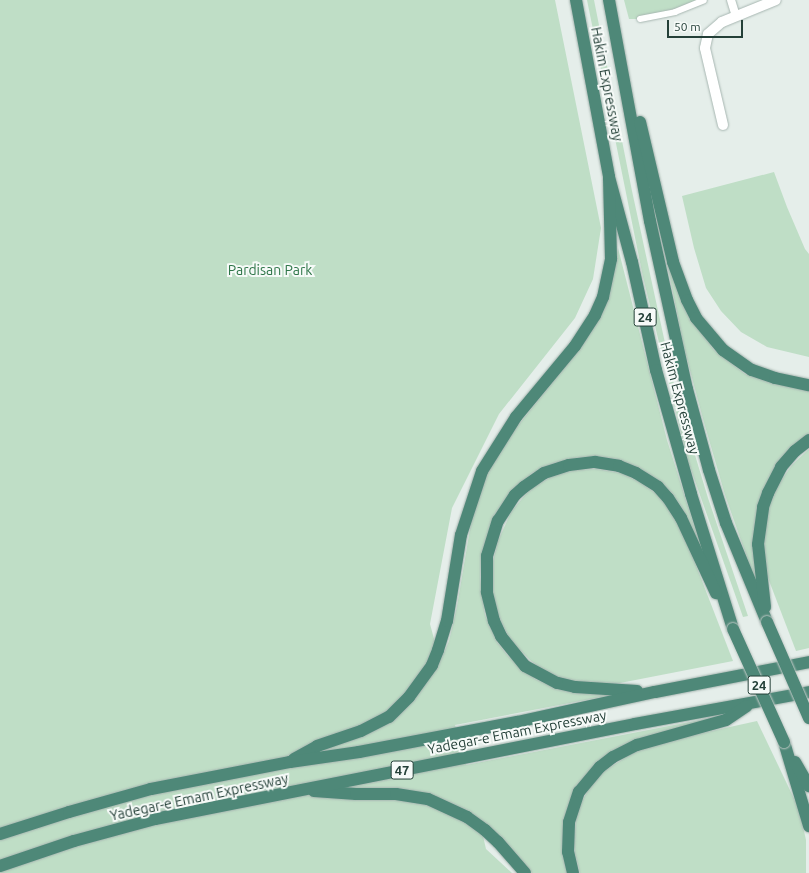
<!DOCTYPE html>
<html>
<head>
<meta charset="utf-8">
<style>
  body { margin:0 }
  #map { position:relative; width:809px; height:873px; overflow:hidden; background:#e5eeea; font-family:Ubuntu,sans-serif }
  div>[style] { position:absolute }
  .green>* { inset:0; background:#bfdec6 }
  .roads { filter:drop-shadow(0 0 1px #a7b6b1) drop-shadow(0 0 1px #a7b6b1) }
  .pedestrian>* { height:6px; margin:-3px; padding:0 3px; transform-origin:3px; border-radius:3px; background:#fff }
  .minor>* { height:8px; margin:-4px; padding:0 4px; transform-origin:4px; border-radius:4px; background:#fff }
  .tertiary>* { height:10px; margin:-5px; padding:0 5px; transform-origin:5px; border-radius:5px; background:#fff }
  .trunk>* { height:12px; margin:-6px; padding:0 6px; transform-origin:6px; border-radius:6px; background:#4e8878 }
  .bridges { filter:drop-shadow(0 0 1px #c2cac7) drop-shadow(0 0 1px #c2cac7) }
  .trunk-bridge>* { height:12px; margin:-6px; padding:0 6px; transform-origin:6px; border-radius:6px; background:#4e8878 }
  span { translate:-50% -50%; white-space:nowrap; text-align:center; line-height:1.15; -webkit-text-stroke:4px #f6faf8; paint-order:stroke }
  .shield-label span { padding:1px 3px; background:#f6faf8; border:1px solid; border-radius:3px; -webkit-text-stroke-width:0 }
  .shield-label { font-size:13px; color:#244038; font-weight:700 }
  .street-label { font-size:14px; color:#244038 }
  .park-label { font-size:14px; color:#2f7649 }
  .scale { position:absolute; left:667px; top:20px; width:76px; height:18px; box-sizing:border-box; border:2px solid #244038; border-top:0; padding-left:5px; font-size:12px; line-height:14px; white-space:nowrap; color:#244038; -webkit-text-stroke:3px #f6faf8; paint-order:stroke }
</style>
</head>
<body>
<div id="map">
  <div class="green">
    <div style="clip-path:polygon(0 0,555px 0,601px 228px,593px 279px,575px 318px,499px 414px,452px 508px,430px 624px,440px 661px,449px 641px,457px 606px,471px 523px,485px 478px,511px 434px,574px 356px,608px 299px,618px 248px,667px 440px,704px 557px,681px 506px,671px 492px,657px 480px,627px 463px,612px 458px,580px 457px,554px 463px,532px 473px,510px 493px,496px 513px,490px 526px,481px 561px,480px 577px,485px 615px,497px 642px,508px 656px,535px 679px,557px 689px,577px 693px,612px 695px,455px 725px,466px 765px,726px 715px,624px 745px,565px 816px,562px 850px,567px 873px,532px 873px,501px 838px,479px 819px,486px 849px,512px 873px,0 873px)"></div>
    <div style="clip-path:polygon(587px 0,594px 0,632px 191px,675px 389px,708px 498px,748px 616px,743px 617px,688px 461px,643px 277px)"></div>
    <div style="clip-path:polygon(624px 0,708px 0,679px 11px,640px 19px,629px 19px)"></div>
    <div style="clip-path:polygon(774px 172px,787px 207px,805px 249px,809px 254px,809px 357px,767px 347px,741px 332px,721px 311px,706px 288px,694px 248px,682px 196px)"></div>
    <div style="clip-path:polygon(658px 218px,694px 323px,714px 350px,745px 374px,771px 383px,809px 390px,809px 434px,777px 463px,764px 489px,754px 557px,755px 580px,725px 495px,703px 419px,684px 348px)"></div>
    <div style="clip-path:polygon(809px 449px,809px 648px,796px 651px,768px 578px,764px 550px,764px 536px,768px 510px,778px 485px,792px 465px)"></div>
    <div style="clip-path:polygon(596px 469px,621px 473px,638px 481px,658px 495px,667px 504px,675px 516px,692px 555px,733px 661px,620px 683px,580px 683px,563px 679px,544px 671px,530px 660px,510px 640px,499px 617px,493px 593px,493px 561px,498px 541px,511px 512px,530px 489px,551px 477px,574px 470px)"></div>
    <div style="clip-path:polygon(757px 721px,799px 809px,806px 840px,806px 873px,580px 873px,575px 854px,574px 843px,576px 818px,582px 801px,590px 787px,604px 771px,631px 754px,657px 743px)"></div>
  </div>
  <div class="roads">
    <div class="pedestrian">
      <div style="left:640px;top:19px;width:36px;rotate:-11deg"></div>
      <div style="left:675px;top:12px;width:31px;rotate:-22deg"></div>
    </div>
    <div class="minor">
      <div style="left:731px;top:0;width:17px;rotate:73deg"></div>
    </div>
    <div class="tertiary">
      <div style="left:723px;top:125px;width:79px;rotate:-103.2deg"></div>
      <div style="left:705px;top:48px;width:14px;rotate:-78deg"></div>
      <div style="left:708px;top:34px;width:18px;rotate:-41deg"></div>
      <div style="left:722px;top:22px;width:58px;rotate:-22.2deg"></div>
    </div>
    <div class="trunk">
      <div style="left:576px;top:0;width:180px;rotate:79.4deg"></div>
      <div style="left:609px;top:177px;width:88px;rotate:74.9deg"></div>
      <div style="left:632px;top:262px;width:111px;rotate:77.5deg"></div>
      <div style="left:656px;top:370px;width:129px;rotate:74.2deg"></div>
      <div style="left:691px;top:494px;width:141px;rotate:72.7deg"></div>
      <div style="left:609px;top:0;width:225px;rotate:79.5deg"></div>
      <div style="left:650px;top:221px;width:172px;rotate:77.6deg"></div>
      <div style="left:687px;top:389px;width:84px;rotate:74.8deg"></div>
      <div style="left:709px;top:470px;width:56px;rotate:72.2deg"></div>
      <div style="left:726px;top:523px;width:107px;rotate:67.5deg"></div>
      <div style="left:640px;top:122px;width:144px;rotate:76.7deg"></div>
      <div style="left:673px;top:262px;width:40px;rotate:69.8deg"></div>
      <div style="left:687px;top:300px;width:20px;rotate:63deg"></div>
      <div style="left:696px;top:318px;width:42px;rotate:49.8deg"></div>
      <div style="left:723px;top:350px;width:35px;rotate:35deg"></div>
      <div style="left:752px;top:370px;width:24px;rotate:19deg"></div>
      <div style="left:775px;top:378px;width:35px;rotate:12deg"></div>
      <div style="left:765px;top:607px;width:63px;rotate:-96.3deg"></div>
      <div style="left:758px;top:544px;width:37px;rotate:-82deg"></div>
      <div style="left:763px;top:507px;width:15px;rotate:-70deg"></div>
      <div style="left:768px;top:493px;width:29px;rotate:-63deg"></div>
      <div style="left:781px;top:467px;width:21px;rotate:-49deg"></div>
      <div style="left:795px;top:451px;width:18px;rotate:-38deg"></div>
      <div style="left:637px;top:691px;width:62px;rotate:-176.3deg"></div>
      <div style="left:575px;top:687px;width:18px;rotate:-167deg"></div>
      <div style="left:557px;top:683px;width:36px;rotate:-152deg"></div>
      <div style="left:525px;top:666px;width:38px;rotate:-129deg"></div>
      <div style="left:501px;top:636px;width:17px;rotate:-115deg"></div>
      <div style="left:494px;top:621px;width:30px;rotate:-104deg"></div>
      <div style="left:487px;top:592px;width:36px;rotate:-90deg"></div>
      <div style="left:487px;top:556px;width:37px;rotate:-73deg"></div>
      <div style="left:498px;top:521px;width:31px;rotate:-57deg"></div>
      <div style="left:515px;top:495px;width:12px;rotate:-42deg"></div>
      <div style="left:524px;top:487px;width:24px;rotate:-35deg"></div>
      <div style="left:544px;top:473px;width:26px;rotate:-18deg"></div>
      <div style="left:569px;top:465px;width:26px;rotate:-7deg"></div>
      <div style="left:595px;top:462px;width:24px;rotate:9deg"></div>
      <div style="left:619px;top:466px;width:18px;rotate:22deg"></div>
      <div style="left:636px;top:473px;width:26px;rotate:32deg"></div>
      <div style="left:658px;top:487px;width:15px;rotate:48deg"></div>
      <div style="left:668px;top:498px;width:24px;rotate:57deg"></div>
      <div style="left:681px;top:518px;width:83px;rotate:65deg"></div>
      <div style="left:784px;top:742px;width:88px;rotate:73.4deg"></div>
      <div style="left:294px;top:759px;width:26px;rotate:-29deg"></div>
      <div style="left:317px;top:746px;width:46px;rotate:-18.8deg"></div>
      <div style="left:361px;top:731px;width:31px;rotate:-27deg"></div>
      <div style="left:389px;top:717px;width:28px;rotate:-45deg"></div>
      <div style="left:409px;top:697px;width:39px;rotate:-54deg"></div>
      <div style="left:432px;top:665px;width:16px;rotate:-68deg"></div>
      <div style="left:438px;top:650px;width:30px;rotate:-73deg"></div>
      <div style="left:447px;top:621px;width:87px;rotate:-80.8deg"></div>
      <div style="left:461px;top:535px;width:67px;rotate:-71.8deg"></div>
      <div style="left:482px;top:471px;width:64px;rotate:-57.8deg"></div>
      <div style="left:516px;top:417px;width:92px;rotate:-50.3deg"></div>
      <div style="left:575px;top:346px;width:37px;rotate:-57deg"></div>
      <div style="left:595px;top:315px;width:20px;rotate:-66deg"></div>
      <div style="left:603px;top:297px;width:39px;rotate:-78deg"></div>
      <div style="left:611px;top:259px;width:82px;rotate:-91.4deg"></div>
      <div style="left:795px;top:762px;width:28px;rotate:60deg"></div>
      <div style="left:314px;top:791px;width:42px;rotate:4.1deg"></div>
      <div style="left:356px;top:794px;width:40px"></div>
      <div style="left:396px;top:794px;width:32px;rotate:9deg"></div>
      <div style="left:428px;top:799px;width:43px;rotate:24.8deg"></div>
      <div style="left:467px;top:817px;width:22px;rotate:36deg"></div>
      <div style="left:485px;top:830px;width:18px;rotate:43deg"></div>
      <div style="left:498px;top:842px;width:41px;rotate:48.9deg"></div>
      <div style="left:0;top:834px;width:72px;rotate:-17.7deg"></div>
      <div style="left:69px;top:812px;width:85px;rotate:-15.7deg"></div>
      <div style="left:151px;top:789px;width:142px;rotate:-11deg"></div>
      <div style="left:290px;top:762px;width:70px;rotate:-8.2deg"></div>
      <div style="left:359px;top:752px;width:161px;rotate:-10.8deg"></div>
      <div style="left:517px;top:722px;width:141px;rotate:-12.3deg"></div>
      <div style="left:655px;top:692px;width:157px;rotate:-11deg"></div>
      <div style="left:0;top:866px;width:78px;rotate:-18.7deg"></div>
      <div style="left:74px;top:841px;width:84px;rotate:-15.2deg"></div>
      <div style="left:155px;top:819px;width:489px;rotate:-11.2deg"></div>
      <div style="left:635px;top:724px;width:177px;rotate:-10.4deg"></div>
      <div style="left:573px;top:873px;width:22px;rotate:-103deg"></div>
      <div style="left:568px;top:852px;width:30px;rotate:-88deg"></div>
      <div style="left:569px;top:822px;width:32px;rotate:-72deg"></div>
      <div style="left:579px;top:792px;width:33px;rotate:-50deg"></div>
      <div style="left:600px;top:767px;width:16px;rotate:-38deg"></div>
      <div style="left:613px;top:757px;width:27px;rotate:-27deg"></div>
      <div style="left:637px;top:745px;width:92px;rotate:-15.7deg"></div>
      <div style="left:726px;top:720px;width:25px;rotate:-34deg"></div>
    </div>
  </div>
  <div class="bridges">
    <div class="trunk-bridge">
      <div style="left:767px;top:622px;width:105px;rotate:66.4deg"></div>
      <div style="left:733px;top:629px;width:124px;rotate:65.7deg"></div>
    </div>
  </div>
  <div class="shield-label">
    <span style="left:645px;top:317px">24</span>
    <span style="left:759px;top:685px">24</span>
    <span style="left:402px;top:770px">47</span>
  </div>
  <div class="street-label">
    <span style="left:607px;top:84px;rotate:79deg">Hakim Expressway</span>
    <span style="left:680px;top:398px;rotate:75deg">Hakim Expressway</span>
    <span style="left:517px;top:732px;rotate:-11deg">Yadegar-e Emam Expressway</span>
    <span style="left:199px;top:797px;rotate:-12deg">Yadegar-e Emam Expressway</span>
  </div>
  <div class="park-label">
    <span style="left:270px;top:270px">Pardisan Park</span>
  </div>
  <div class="scale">50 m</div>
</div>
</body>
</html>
